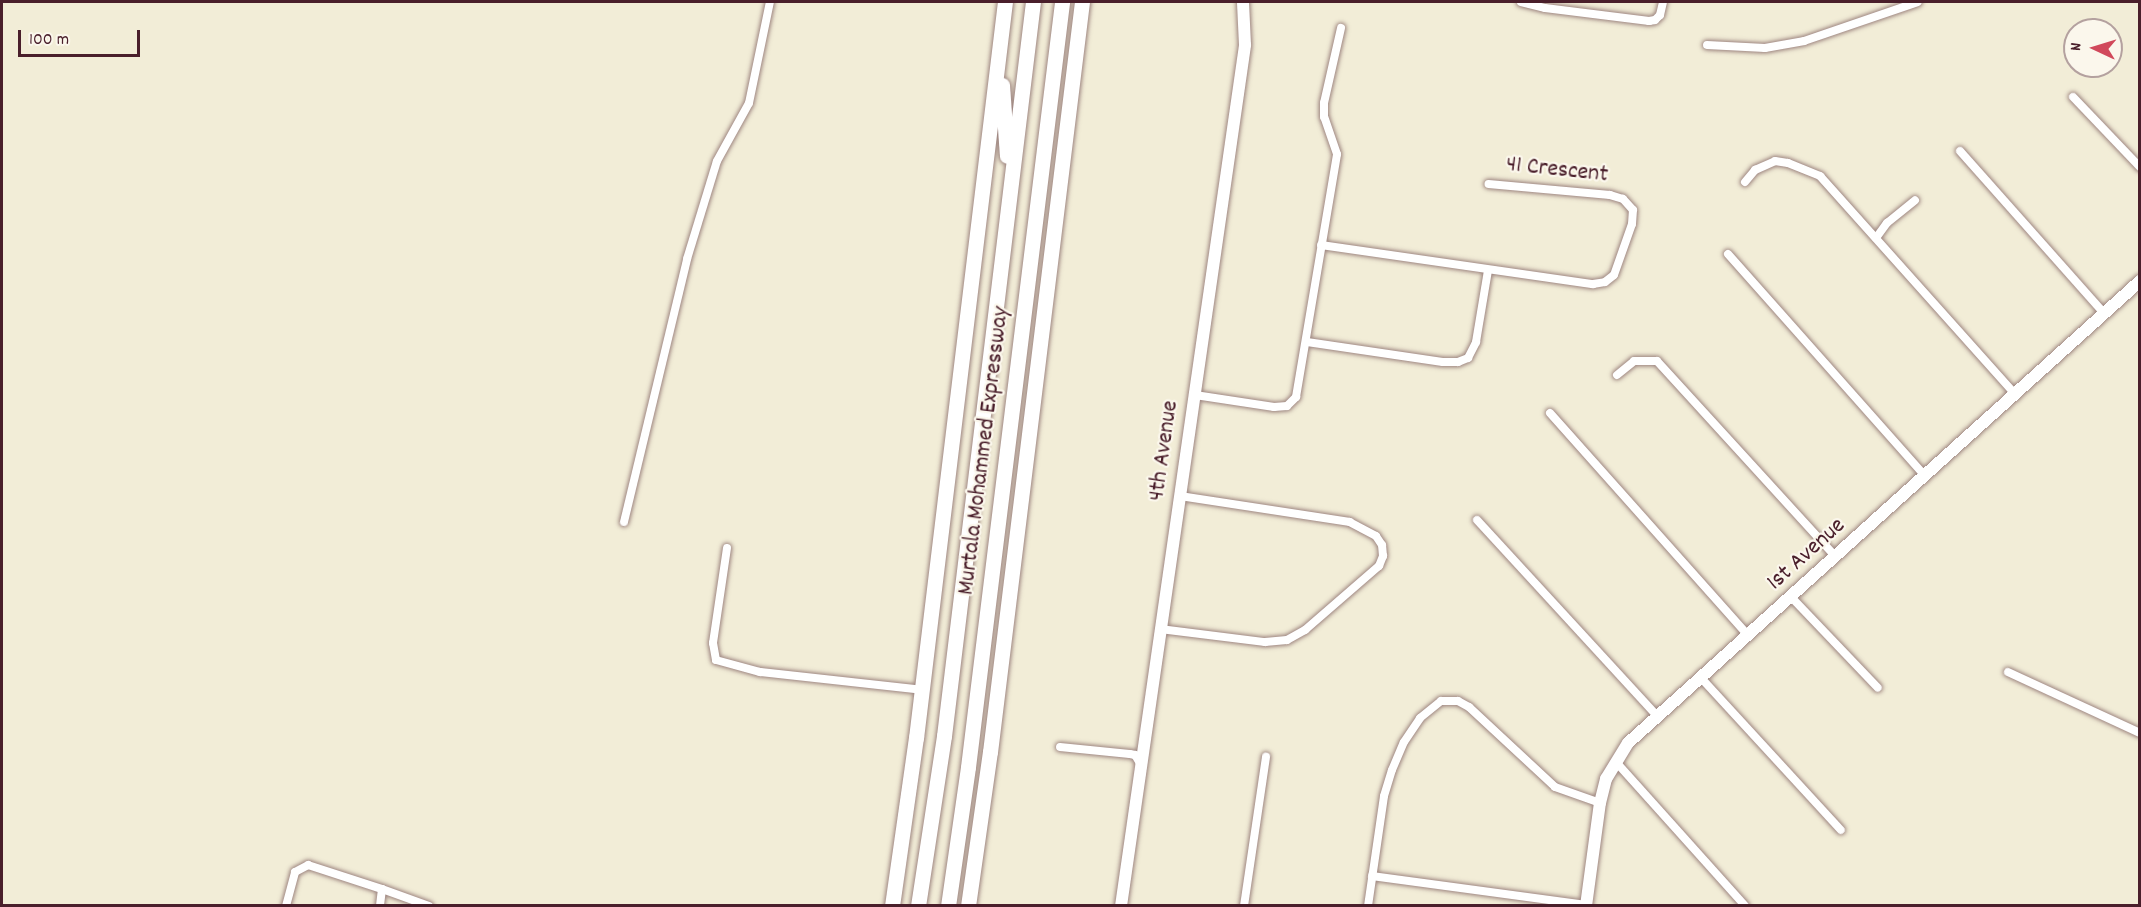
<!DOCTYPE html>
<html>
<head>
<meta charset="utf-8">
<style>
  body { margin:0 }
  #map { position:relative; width:2141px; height:907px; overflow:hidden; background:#f2edd7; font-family:Dekko,sans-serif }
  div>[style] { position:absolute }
  .roads { filter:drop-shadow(0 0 2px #9e8681) drop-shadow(0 0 2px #9e8681) }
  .street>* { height:8px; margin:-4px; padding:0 4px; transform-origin:4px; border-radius:4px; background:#fff }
  .secondary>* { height:12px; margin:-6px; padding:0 6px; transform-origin:6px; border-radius:6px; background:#fff }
  .highway>* { height:15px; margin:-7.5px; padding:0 7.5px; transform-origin:7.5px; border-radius:7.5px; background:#fff }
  span { translate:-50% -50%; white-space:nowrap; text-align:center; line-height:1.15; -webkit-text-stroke:4.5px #fbf7ec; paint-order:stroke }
  .street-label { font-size:24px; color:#4a1f2b }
  .frame { position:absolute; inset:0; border:3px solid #4a1f2b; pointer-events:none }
  .north { position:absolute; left:2063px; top:18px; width:60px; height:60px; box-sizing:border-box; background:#fbf7ec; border:2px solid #b4a19f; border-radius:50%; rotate:274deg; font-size:16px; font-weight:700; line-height:24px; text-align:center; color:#4a1f2b }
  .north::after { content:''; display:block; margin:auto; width:21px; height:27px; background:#d1495b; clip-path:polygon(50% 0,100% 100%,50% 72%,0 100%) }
  .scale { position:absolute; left:18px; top:30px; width:122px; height:27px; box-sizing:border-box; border:3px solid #4a1f2b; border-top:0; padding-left:8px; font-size:18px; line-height:21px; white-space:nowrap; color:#4a1f2b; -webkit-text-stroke:4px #fbf7ec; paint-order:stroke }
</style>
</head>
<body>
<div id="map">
  <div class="roads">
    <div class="street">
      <div style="left:1521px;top:2px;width:25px;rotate:14deg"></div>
      <div style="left:1545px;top:8px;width:105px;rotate:7.1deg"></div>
      <div style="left:1649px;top:21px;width:6px;rotate:-9deg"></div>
      <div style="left:1655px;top:20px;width:7px;rotate:-45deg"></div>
      <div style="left:1660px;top:15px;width:13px;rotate:-77deg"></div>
      <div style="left:1707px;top:45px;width:58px;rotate:3deg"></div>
      <div style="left:1765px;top:48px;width:40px;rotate:-10deg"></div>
      <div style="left:1804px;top:41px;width:120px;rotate:-18.9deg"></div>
      <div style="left:2073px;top:97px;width:97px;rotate:46.3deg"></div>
      <div style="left:1960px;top:151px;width:217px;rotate:48.4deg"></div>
      <div style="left:1745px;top:182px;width:16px;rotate:-50deg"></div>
      <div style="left:1755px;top:170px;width:22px;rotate:-24deg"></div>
      <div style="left:1775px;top:161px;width:13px;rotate:9deg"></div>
      <div style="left:1788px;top:163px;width:35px;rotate:22deg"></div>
      <div style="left:1820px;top:176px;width:292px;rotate:48.2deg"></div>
      <div style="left:1876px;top:238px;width:19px;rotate:-54deg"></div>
      <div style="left:1887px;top:223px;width:36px;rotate:-39deg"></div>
      <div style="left:1321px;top:245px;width:275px;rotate:8.2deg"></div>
      <div style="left:1593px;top:284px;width:12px;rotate:-9deg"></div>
      <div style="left:1605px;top:282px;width:11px;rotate:-38deg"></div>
      <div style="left:1614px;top:275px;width:54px;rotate:-70.6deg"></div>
      <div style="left:1632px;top:224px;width:14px;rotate:-86deg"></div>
      <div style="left:1633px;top:210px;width:15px;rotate:-132deg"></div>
      <div style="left:1623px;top:199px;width:14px;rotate:-163deg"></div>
      <div style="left:1610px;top:195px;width:122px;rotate:-174.8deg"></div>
      <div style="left:1728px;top:254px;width:295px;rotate:48.4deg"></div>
      <div style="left:1307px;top:342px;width:137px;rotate:8.4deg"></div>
      <div style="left:1443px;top:362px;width:15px"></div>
      <div style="left:1458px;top:362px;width:11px;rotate:-22deg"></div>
      <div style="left:1468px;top:358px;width:18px;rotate:-63deg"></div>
      <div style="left:1476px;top:342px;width:73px;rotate:-80.5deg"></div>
      <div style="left:1617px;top:375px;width:22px;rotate:-39deg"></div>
      <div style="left:1634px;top:361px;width:23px"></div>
      <div style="left:1657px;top:361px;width:265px;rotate:47.6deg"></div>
      <div style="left:1195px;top:395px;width:80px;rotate:8.6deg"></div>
      <div style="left:1274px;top:407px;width:13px;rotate:-4deg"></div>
      <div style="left:1287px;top:406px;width:13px;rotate:-45deg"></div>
      <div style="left:1296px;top:397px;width:246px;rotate:-80.4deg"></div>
      <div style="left:1337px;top:154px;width:39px;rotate:-109deg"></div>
      <div style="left:1324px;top:117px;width:14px;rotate:-90deg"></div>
      <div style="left:1324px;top:103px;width:77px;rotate:-77.2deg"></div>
      <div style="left:1550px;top:413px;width:299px;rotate:48.3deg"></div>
      <div style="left:1477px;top:520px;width:268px;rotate:47.4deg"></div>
      <div style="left:624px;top:522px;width:270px;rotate:-76.5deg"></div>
      <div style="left:687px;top:259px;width:102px;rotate:-73deg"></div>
      <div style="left:717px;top:161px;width:66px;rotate:-61.1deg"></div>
      <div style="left:749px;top:103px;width:103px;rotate:-78.3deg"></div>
      <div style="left:727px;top:548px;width:96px;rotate:98.4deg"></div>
      <div style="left:713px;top:643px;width:17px;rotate:80deg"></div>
      <div style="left:716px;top:660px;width:46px;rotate:15.3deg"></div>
      <div style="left:760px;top:672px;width:163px;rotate:6.3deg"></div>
      <div style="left:1792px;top:598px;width:124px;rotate:46.3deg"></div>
      <div style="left:1160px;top:629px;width:106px;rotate:7.1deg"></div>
      <div style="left:1265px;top:642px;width:22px;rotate:-5deg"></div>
      <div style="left:1287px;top:640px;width:21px;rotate:-29deg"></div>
      <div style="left:1305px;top:630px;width:98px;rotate:-40.9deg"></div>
      <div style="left:1379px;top:566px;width:11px;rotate:-68deg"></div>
      <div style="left:1383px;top:556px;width:11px;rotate:-95deg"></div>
      <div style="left:1382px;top:545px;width:11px;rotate:-124deg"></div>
      <div style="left:1376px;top:536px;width:30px;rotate:-152deg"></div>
      <div style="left:1350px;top:522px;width:172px;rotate:-171.3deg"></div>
      <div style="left:2008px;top:672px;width:145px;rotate:24.8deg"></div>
      <div style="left:1702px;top:679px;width:205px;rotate:47.4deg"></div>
      <div style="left:1060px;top:747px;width:70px;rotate:5.7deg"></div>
      <div style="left:1130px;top:754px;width:5px;rotate:11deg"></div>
      <div style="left:1135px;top:755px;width:12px;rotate:59deg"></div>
      <div style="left:1616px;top:762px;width:193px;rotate:48.1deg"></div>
      <div style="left:1372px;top:876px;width:216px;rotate:7.7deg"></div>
      <div style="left:382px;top:889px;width:50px;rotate:19.9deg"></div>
      <div style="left:286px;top:906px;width:35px;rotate:-75deg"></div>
      <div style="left:295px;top:872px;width:15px;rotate:-28deg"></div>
      <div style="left:308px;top:865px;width:78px;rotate:18deg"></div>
      <div style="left:382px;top:889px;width:17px;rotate:97deg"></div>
      <div style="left:1244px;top:906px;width:151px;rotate:-81.6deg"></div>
      <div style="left:1368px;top:906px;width:111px;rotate:-81.7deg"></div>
      <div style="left:1384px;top:796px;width:27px;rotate:-73deg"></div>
      <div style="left:1392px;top:770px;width:30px;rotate:-67deg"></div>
      <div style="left:1404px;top:742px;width:29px;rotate:-56deg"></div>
      <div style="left:1420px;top:718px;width:27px;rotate:-39deg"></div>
      <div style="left:1441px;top:701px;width:17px"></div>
      <div style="left:1458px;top:701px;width:13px;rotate:29deg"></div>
      <div style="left:1469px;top:707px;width:117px;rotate:42.9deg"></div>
      <div style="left:1555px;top:787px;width:48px;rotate:19.6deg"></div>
    </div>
    <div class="secondary">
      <div style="left:1121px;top:906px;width:870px;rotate:-81.8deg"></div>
      <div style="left:1245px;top:45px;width:43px;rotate:-92.7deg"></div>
      <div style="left:1586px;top:906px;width:104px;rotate:-82.3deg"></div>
      <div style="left:1600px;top:803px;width:25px;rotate:-76deg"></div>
      <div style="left:1606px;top:779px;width:42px;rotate:-58.6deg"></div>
      <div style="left:1628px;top:743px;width:690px;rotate:-42.06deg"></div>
    </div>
    <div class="highway">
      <div style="left:1002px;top:85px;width:71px;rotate:86deg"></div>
      <div style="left:892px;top:906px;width:170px;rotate:-81.9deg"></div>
      <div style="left:916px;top:738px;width:741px;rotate:-83.11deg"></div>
      <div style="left:918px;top:906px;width:172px;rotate:-81.3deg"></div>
      <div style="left:944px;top:736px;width:739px;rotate:-83.09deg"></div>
      <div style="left:948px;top:906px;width:140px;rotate:-81.8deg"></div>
      <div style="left:968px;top:767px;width:771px;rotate:-82.99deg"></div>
      <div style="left:968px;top:906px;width:156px;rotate:-81.9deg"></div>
      <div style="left:990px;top:752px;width:756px;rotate:-83.01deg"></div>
    </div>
  </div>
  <div class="street-label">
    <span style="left:1557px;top:171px;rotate:6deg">41 Crescent</span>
    <span style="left:985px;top:451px;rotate:-83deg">Murtala Mohammed Expressway</span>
    <span style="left:1165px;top:451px;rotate:-82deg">4th Avenue</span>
    <span style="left:1807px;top:555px;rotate:-42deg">1st Avenue</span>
  </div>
  <div class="frame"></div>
  <div class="north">N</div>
  <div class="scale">100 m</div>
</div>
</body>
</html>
